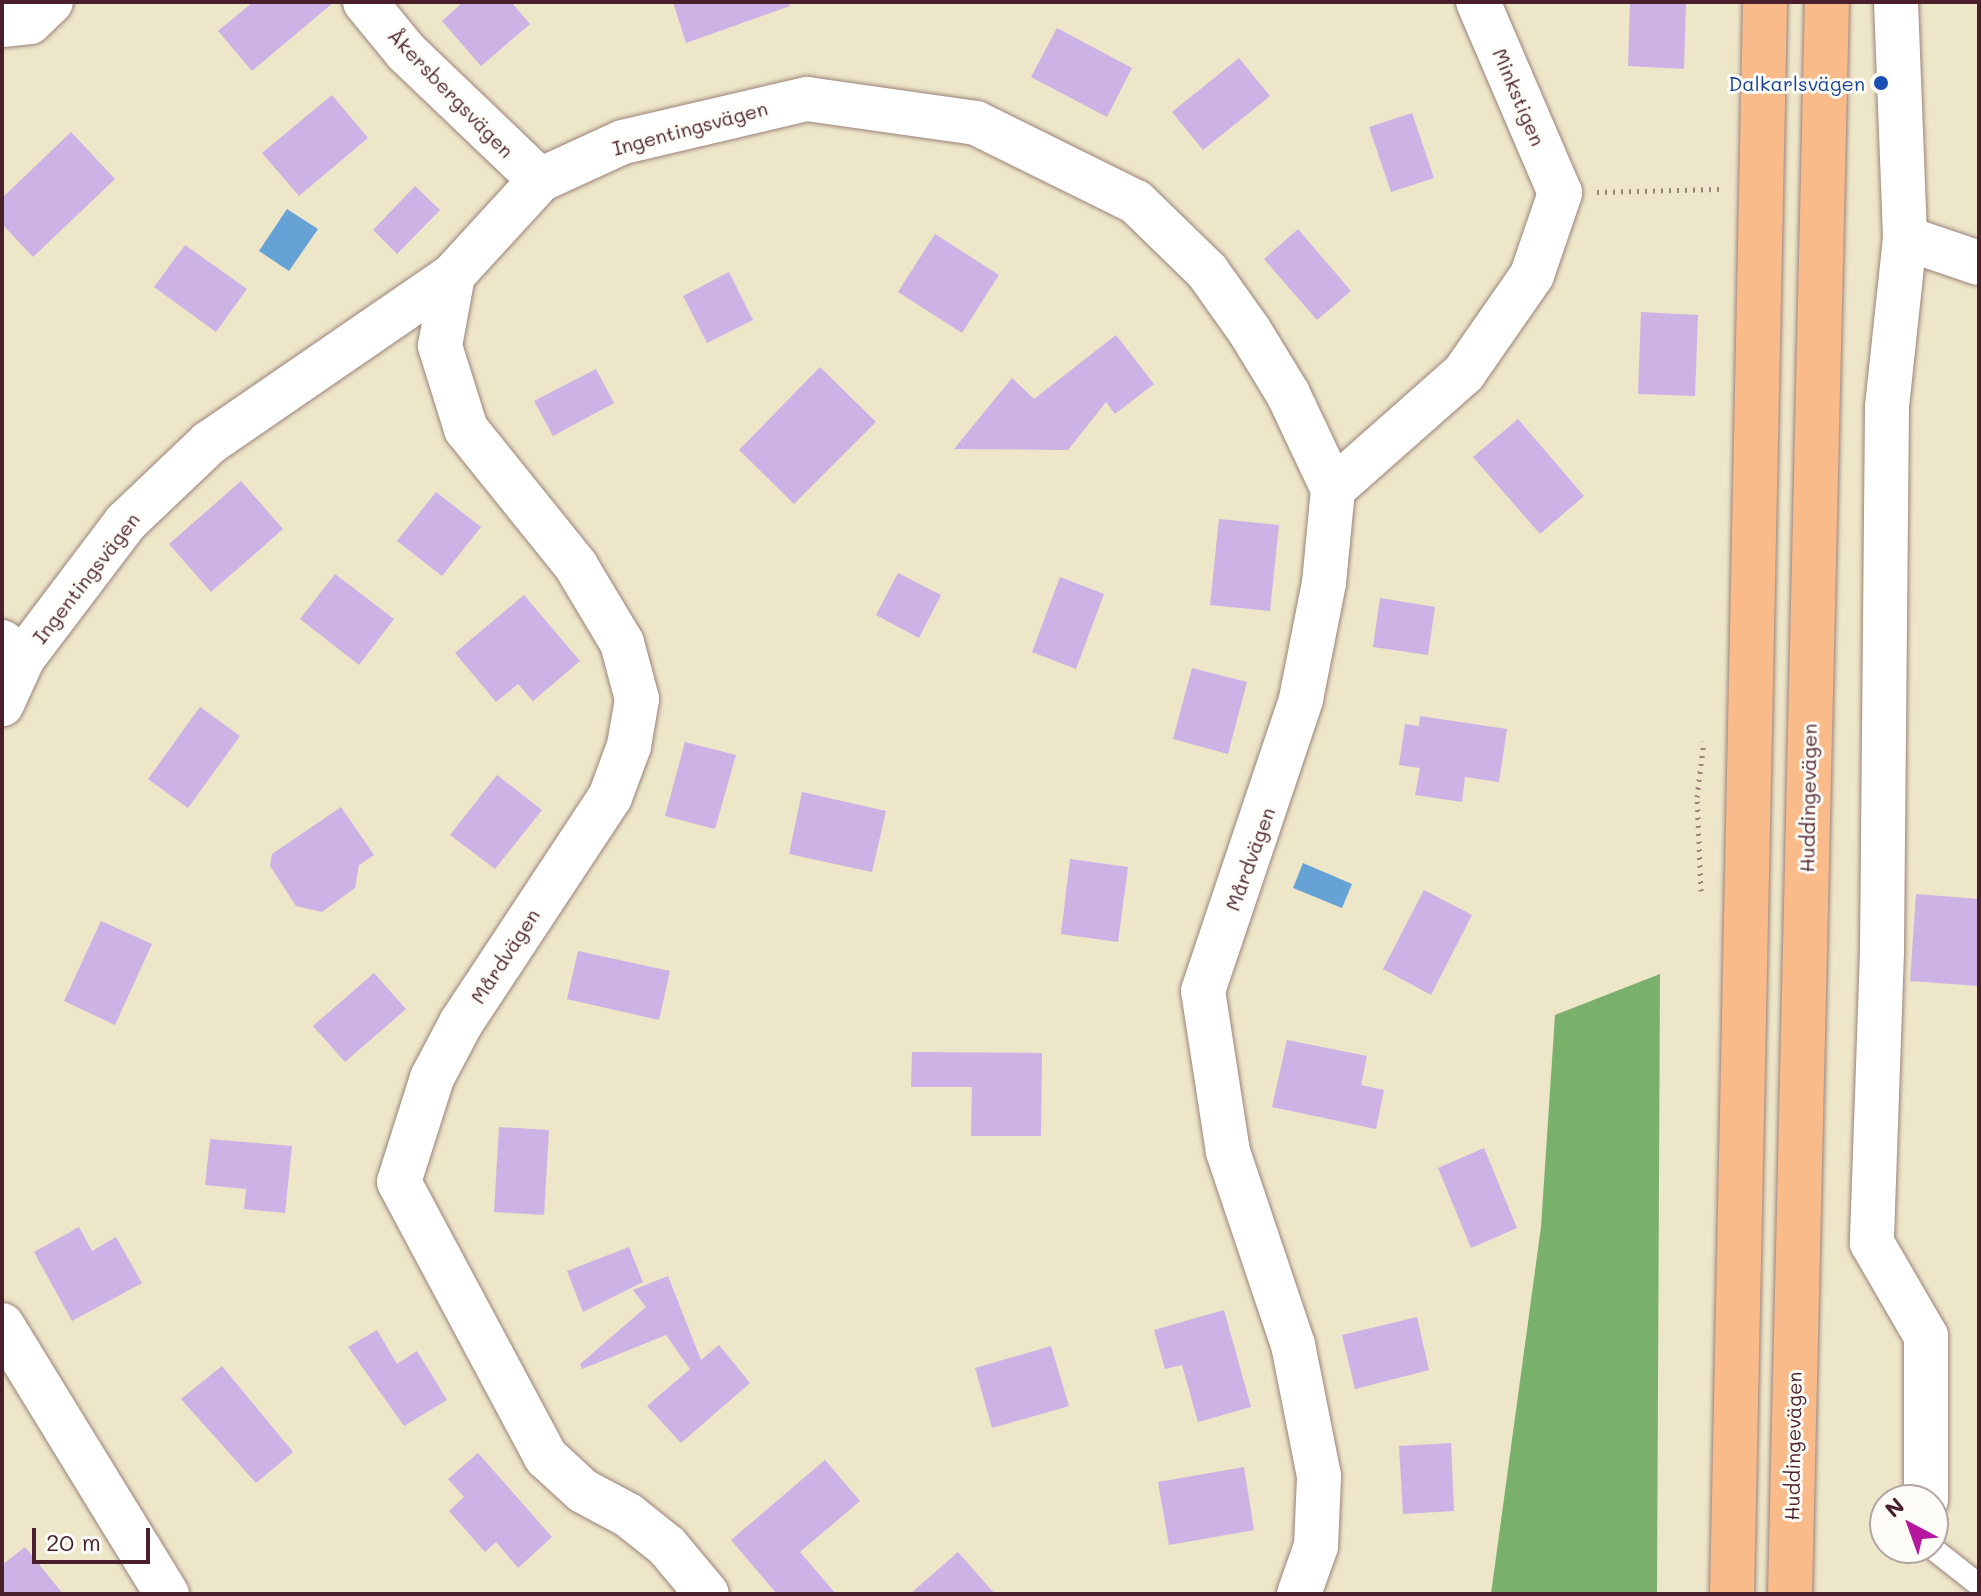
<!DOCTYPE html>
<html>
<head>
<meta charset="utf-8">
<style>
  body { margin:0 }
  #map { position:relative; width:1981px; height:1596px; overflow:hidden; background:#ede6c9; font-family:Mali,sans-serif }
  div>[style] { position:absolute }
  .forest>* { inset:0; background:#78b06c }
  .water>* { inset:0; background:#67a2d7 }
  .building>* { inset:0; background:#ccb2e5 }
  .path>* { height:5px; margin-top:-2.5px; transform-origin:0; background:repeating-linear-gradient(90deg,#9c827a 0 2px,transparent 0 8px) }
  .roads { filter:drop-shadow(0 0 2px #9c827a) drop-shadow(0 0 2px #9c827a) }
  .service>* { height:22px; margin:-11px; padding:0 11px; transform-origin:11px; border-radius:11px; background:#fff }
  .minor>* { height:44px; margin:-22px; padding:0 22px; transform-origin:22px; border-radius:22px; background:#fff }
  .primary>* { height:44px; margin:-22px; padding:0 22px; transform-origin:22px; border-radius:22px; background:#fabb8b }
  .dots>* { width:22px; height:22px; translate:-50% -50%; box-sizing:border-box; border:4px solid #fdfcf7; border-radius:50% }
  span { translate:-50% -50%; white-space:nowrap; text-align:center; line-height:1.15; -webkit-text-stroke:6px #fdfcf7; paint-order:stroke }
  .transit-label { font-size:20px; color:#164399 }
  .right { translate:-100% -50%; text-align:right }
  .street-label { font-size:20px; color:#4a1f2b }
  .frame { position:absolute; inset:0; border:4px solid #4a1f2b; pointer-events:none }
  .north { position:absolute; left:1869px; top:1484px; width:80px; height:80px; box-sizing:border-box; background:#fdfcf7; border:2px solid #b5a4a5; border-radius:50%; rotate:319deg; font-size:22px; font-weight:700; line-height:32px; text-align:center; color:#4a1f2b }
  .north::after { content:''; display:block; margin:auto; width:28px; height:36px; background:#b5179e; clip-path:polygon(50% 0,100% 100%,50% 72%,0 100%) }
  .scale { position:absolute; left:32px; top:1528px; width:118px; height:36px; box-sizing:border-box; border:4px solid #4a1f2b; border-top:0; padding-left:10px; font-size:24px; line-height:28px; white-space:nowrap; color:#4a1f2b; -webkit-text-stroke:6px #fdfcf7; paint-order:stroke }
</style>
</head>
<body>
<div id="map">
  <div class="forest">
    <div style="clip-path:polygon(1660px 974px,1657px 1594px,1491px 1594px,1541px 1227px,1555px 1015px)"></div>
  </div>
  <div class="water">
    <div style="clip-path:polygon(287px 209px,318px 229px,289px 271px,259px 251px)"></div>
    <div style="clip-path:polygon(1303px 863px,1352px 884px,1342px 908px,1293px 888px)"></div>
  </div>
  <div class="building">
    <div style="clip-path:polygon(253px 2px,334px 2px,252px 71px,218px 31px)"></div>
    <div style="clip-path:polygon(463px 2px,511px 2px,530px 24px,481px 66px,442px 21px)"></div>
    <div style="clip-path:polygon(673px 2px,789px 2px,790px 6px,686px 43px)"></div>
    <div style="clip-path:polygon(1630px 2px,1686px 2px,1684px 69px,1628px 66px)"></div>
    <div style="clip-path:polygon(1057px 28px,1132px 68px,1107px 117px,1031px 77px)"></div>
    <div style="clip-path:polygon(1239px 58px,1270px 96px,1203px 150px,1172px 112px)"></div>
    <div style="clip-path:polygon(332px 95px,368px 138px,299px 196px,262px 153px)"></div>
    <div style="clip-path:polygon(1412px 113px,1434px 178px,1391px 192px,1369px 127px)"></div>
    <div style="clip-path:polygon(71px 132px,115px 179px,33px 257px,2px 224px,2px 198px)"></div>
    <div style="clip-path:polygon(415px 186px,440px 210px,397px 254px,373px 230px)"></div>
    <div style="clip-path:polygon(1298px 229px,1351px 291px,1317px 320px,1264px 259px)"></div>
    <div style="clip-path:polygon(935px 234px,999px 275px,962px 333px,898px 292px)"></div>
    <div style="clip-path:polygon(185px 245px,247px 289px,216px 332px,154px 287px)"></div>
    <div style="clip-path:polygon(729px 272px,753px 320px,707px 343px,683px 296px)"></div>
    <div style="clip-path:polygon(1641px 312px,1698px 315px,1695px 396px,1638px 394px)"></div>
    <div style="clip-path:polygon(1116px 335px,1154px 384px,1115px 414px,1106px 402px,1068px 450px,954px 449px,1012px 378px,1034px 399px)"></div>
    <div style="clip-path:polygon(820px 367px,876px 422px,794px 504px,739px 450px)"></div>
    <div style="clip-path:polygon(596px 369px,614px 403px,553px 436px,534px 401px)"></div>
    <div style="clip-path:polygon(1518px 419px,1584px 496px,1540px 534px,1473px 457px)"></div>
    <div style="clip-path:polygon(241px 481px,283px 529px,211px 592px,169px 544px)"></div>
    <div style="clip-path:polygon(436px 492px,481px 527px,442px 576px,397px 541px)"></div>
    <div style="clip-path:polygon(1219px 519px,1279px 525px,1270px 611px,1210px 605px)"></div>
    <div style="clip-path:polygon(898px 573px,941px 595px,919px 638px,876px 615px)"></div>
    <div style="clip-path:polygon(335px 574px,394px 619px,359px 665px,300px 619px)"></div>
    <div style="clip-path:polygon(1060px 577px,1104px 594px,1076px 669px,1032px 652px)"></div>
    <div style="clip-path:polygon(524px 595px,580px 661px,533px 701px,518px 684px,496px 702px,455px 653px)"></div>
    <div style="clip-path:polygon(1380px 598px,1435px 607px,1428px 655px,1373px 647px)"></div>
    <div style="clip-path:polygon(1192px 668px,1247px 682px,1228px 754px,1173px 739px)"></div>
    <div style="clip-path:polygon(200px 707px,240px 736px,188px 808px,148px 779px)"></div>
    <div style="clip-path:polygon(1420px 716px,1507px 729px,1499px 782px,1465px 777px,1462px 802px,1415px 795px,1420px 768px,1399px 765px,1405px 724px,1419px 726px)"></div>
    <div style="clip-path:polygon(685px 742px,736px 755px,715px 829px,665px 816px)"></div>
    <div style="clip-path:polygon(497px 775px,542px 810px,495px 869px,450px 835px)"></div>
    <div style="clip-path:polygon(802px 792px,886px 811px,872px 872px,789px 854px)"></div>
    <div style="clip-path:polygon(341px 807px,374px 855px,359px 865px,355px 888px,322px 912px,296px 906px,270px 866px,272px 854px)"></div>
    <div style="clip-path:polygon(1070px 859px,1128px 867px,1118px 942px,1061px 934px)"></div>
    <div style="clip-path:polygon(1424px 890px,1472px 915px,1431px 995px,1383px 969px)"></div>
    <div style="clip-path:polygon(1916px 894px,1979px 899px,1979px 986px,1910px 981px)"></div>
    <div style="clip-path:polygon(101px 921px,152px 944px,115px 1025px,64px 1001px)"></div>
    <div style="clip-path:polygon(578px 951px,670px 971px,659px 1020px,567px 999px)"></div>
    <div style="clip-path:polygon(374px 973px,406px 1009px,345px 1062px,313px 1026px)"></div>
    <div style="clip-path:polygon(1287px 1040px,1367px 1056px,1361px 1085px,1384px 1090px,1376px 1129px,1272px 1107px)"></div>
    <div style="clip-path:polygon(912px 1052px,1042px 1053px,1041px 1136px,971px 1136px,972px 1087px,911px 1087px)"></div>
    <div style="clip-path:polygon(499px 1127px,549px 1130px,544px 1215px,494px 1212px)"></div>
    <div style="clip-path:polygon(210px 1139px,292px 1146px,285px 1213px,244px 1209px,246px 1189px,205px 1185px)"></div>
    <div style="clip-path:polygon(1484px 1148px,1517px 1228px,1471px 1248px,1438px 1168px)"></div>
    <div style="clip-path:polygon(79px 1227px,92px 1251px,116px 1237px,142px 1283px,72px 1321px,34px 1252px)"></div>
    <div style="clip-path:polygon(629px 1247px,643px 1282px,583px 1312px,567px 1271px)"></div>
    <div style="clip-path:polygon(668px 1276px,701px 1360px,719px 1345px,750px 1383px,681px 1443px,647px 1406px,690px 1369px,666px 1335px,582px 1369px,580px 1364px,646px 1307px,633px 1290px)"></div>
    <div style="clip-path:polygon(1224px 1310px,1251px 1407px,1198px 1422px,1182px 1365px,1165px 1369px,1154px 1330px)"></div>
    <div style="clip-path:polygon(1417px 1317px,1429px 1370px,1355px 1389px,1342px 1335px)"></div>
    <div style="clip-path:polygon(377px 1330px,397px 1364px,417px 1351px,447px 1400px,404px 1426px,348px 1347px)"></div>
    <div style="clip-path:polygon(1051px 1346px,1069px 1406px,992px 1428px,975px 1368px)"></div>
    <div style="clip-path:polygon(222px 1366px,293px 1452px,256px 1483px,181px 1399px)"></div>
    <div style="clip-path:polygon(1451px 1443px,1454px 1511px,1403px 1514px,1399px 1446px)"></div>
    <div style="clip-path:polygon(478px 1453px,552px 1537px,518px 1568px,496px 1542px,485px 1552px,449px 1511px,464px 1497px,448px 1479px)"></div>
    <div style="clip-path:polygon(825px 1460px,860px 1501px,800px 1552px,836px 1594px,777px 1594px,731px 1540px)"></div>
    <div style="clip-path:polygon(1244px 1467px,1254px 1530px,1169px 1545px,1158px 1482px)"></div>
    <div style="clip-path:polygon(25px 1547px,63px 1594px,2px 1594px,2px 1565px)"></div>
    <div style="clip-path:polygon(958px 1552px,995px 1594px,910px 1594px)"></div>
  </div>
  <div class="path">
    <div style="left:1597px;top:192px;width:122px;rotate:-1.4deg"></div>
    <div style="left:1701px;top:891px;width:94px;rotate:-92.4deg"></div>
    <div style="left:1697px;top:797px;width:56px;rotate:-82.9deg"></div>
  </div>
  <div class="roads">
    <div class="service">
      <div style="left:1932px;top:1548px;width:60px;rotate:38.2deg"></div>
    </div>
    <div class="minor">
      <div style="left:365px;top:2px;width:65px;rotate:50.6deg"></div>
      <div style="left:406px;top:52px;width:185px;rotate:43.7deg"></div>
      <div style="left:1896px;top:2px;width:236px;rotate:87.8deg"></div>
      <div style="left:1905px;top:238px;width:170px;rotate:96.1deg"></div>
      <div style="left:1887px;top:407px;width:545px;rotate:90.53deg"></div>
      <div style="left:1882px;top:952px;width:291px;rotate:92deg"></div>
      <div style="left:1872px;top:1243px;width:108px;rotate:59.9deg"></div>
      <div style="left:1926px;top:1336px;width:164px;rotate:90deg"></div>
      <div style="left:2px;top:25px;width:28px;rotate:-6deg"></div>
      <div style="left:30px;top:22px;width:29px;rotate:-44deg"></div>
      <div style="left:1905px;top:238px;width:78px;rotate:18.7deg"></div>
      <div style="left:453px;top:275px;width:72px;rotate:100.4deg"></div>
      <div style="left:440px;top:346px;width:87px;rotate:72.6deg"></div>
      <div style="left:466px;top:429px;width:176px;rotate:51.2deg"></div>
      <div style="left:576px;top:566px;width:90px;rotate:59.1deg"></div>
      <div style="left:622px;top:643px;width:58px;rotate:75deg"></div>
      <div style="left:637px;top:699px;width:48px;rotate:99.7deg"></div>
      <div style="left:629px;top:746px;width:54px;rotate:110.4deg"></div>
      <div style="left:610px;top:797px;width:271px;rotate:123.4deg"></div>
      <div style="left:461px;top:1023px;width:62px;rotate:117.8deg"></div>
      <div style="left:432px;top:1078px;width:109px;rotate:107.6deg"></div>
      <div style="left:399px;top:1182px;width:312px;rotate:61.9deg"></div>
      <div style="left:546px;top:1457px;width:50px;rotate:42.6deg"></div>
      <div style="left:583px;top:1491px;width:51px;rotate:28.1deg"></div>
      <div style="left:628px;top:1515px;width:50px;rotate:38.5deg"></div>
      <div style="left:667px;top:1546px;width:62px;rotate:50.2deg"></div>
      <div style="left:2px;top:642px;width:26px;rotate:37deg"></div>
      <div style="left:23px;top:658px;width:51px;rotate:114.5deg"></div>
      <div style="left:23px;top:658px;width:171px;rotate:-52.9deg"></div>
      <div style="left:126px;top:522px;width:115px;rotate:-43.6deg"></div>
      <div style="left:209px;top:443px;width:296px;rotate:-34.5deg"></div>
      <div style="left:453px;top:275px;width:129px;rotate:-47.5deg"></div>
      <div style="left:540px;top:180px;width:91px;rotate:-24.6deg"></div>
      <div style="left:623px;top:142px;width:189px;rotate:-13.2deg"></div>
      <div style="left:807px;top:99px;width:171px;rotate:8.1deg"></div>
      <div style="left:976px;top:123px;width:178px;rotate:26.3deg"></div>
      <div style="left:1136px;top:202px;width:99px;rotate:44.2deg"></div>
      <div style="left:1207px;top:271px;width:72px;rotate:54.6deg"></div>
      <div style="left:1249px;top:330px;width:75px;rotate:58.6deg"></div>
      <div style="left:1288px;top:394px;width:105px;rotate:64.7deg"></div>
      <div style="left:2px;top:1325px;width:316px;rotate:58.5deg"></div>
      <div style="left:1299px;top:1594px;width:51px;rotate:-70.5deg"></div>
      <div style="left:1316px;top:1546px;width:70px;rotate:-87.5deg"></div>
      <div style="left:1319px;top:1476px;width:134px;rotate:-101.2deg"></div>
      <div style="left:1293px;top:1345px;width:204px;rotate:-108.6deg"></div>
      <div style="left:1228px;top:1152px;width:163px;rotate:-98.8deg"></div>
      <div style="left:1203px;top:991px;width:308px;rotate:-71.4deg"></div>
      <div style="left:1301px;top:699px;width:118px;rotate:-78.8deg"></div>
      <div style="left:1324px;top:583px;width:94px;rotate:-84.5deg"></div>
      <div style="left:1333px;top:489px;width:175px;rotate:-41.5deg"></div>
      <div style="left:1464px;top:373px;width:119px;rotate:-55.2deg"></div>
      <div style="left:1532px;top:275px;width:87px;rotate:-71.1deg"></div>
      <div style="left:1560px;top:193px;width:208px;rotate:-113.2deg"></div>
    </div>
    <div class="primary">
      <div style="left:1732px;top:1594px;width:1592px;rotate:-88.81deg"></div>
      <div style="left:1790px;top:1594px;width:1592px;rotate:-88.67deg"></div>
    </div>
  </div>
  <div class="dots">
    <div style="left:1881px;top:83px;background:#1a4fb4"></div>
  </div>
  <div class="transit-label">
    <span class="right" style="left:1865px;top:83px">Dalkarlsvägen</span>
  </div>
  <div class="street-label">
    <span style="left:451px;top:93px;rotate:46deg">Åkersbergsvägen</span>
    <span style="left:1519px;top:97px;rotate:67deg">Minkstigen</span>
    <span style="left:690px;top:128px;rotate:-15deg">Ingentingsvägen</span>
    <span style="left:86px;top:578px;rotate:-52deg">Ingentingsvägen</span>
    <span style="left:1808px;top:798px;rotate:-89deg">Huddingevägen</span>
    <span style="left:1250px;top:859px;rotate:-70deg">Mårdvägen</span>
    <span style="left:505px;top:956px;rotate:-57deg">Mårdvägen</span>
    <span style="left:1793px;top:1446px;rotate:-89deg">Huddingevägen</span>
  </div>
  <div class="frame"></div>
  <div class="north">N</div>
  <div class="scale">20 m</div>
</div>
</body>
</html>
